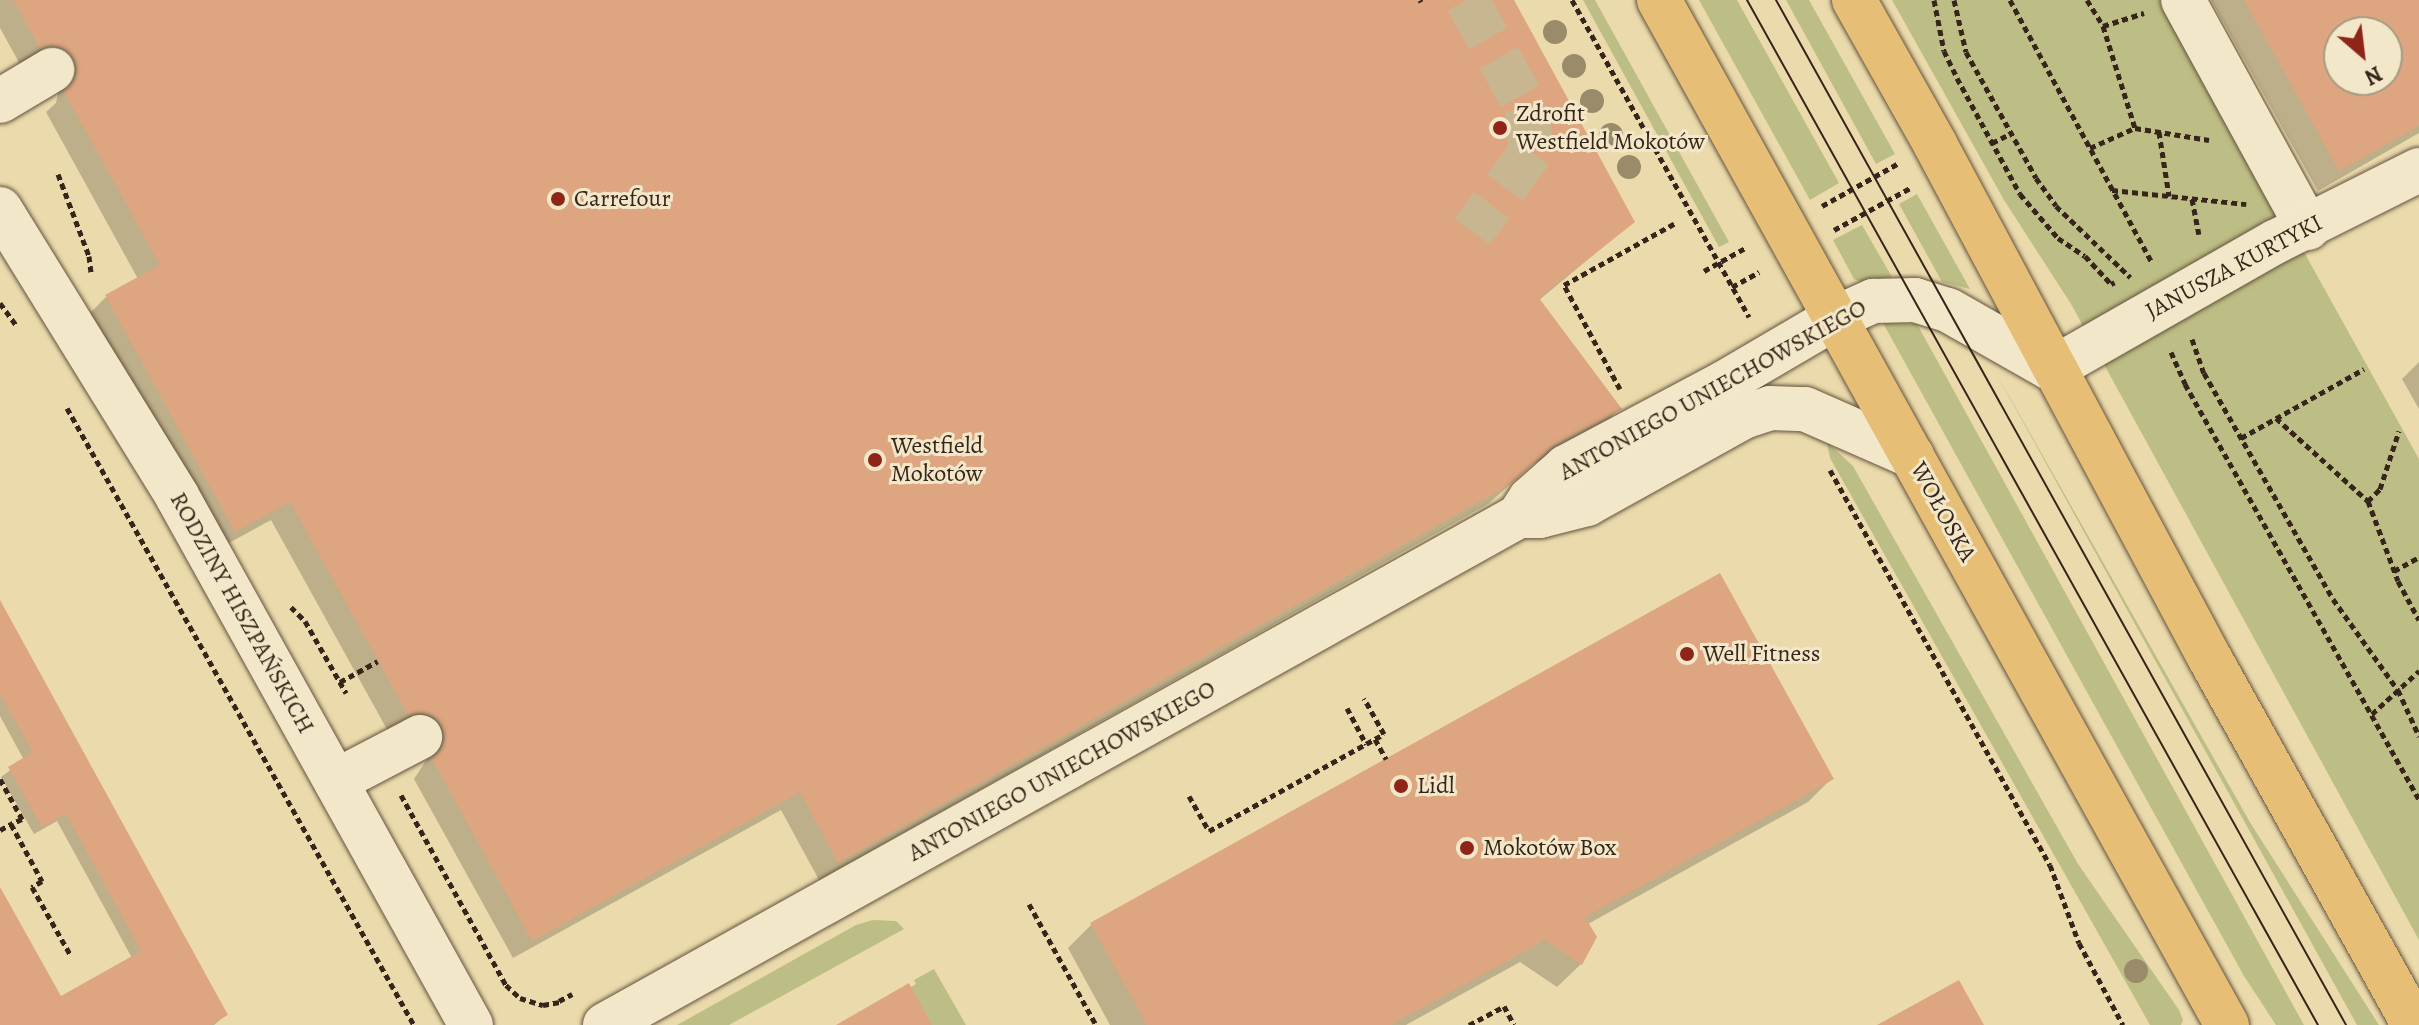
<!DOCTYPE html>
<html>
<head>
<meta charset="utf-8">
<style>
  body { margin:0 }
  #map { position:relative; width:2419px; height:1025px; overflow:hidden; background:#ebdbac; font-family:Alegreya,serif }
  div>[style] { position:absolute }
  .green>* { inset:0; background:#bdbe85 }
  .shadow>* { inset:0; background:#0003 }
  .building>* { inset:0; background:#dda681 }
  .minor-tunnel>* { height:44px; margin-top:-22px; transform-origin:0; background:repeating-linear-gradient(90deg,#c7b68f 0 44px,transparent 0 66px) }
  .path>* { height:5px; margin-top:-2.5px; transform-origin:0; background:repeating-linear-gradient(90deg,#37241a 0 6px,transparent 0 10px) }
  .roads { filter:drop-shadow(0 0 2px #64523e) drop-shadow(0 0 2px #64523e) }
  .minor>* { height:44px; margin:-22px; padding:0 22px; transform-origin:22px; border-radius:22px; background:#f2e8c9 }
  .major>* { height:44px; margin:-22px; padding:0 22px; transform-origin:22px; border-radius:22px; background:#e6be76 }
  .tram>* { height:2px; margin:-1px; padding:0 1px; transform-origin:1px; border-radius:1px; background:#37241a }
  .trees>* { width:24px; height:24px; margin:-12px; border-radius:50%; background:#9a8b6b }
  .dots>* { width:22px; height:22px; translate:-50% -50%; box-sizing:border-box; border:4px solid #f2e8c9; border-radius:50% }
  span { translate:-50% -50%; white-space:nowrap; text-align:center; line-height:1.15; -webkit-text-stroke:6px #f2e8c9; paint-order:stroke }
  .poi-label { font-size:24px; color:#37241a }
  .left { translate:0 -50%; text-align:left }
  .street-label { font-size:24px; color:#37241a }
  .north { position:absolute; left:2323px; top:16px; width:80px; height:80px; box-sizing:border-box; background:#f2e8c9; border:2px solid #a79a83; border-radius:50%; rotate:152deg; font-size:22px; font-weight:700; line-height:32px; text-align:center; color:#37241a }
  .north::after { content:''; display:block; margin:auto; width:28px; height:36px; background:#8f2418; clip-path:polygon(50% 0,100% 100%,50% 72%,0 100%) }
</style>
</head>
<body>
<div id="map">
  <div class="green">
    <div style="clip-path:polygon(1583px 0,1595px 0,1729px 242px,1719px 247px)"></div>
    <div style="clip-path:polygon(1699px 0,1737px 0,1839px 183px,1810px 200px)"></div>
    <div style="clip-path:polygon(1786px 0,1809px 0,1895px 154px,1876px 164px)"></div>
    <div style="clip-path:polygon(1892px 0,2164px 0,2419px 459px,2419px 940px,2071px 304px,2004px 200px)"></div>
    <div style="clip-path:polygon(1917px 194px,1970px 289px,1942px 282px,1899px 204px)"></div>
    <div style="clip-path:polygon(1862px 225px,1892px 277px,1861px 282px,1854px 279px,1833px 240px)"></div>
    <div style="clip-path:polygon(1883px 323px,1917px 324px,2304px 1025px,2276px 1025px,2244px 976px)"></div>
    <div style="clip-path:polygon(1991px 364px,2251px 824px,2379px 1025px,2357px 1025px)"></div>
    <div style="clip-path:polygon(1827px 442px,1853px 466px,2078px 864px,2179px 1010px,2183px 1020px,2181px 1025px,2150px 1025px,1830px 458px)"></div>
    <div style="clip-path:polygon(873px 920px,896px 921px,904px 929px,729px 1025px,677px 1025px,856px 925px)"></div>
    <div style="clip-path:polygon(934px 969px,966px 1025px,930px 1025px,911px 987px,916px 984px,914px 980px)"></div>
  </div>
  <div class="shadow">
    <div style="clip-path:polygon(0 0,1512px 0,1633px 222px,1538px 301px,1619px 409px,1600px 428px,1533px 464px,1488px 504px,819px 880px,781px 810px,513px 958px,414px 779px,427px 759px,423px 744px,389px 733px,271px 520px,216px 550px,87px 316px,106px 297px,138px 279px,46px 112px,56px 103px,59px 89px,21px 66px,0 28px)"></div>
    <div style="clip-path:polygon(evenodd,2211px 0,2419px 0,2419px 133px,2318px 191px,2211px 0,2339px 32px,2387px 32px,2387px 80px,2339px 80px,2339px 32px)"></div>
    <div style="clip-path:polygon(2419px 362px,2419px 409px,2402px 379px)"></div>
    <div style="clip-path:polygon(0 605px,226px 1015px,214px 1025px,0 1025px,0 891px,60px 998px,132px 958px,57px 821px,34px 834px,1px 777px,24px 760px,0 716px)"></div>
    <div style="clip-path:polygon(1831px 779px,1808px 802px,1588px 924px,1581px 964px,1557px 987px,1520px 962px,1406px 1025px,1110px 1025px,1068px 948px,1091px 925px)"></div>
  </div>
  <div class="building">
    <div style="clip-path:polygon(13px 0,1514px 0,1635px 222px,1539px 298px,1622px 409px,1554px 445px,1509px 485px,838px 863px,800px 792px,532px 941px,432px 759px,441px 751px,445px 739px,442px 725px,434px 716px,422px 712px,408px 715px,290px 502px,235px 532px,105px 295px,160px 265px,64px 92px,74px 81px,77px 69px,74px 58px,63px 48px,51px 45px,40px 48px)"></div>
    <div style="clip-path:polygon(evenodd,2244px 0,2419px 0,2419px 126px,2339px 171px,2244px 0,2339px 32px,2387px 32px,2387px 80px,2339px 80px,2339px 32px)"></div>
    <div style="clip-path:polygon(1720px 573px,1834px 779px,1585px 917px,1597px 937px,1582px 965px,1545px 940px,1391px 1025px,1147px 1025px,1090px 923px)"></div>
    <div style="clip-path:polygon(0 600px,228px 1015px,210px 1025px,0 1025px,0 887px,61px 996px,141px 951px,66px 814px,42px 827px,8px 767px,33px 752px,0 694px)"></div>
    <div style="clip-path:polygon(1959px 980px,1984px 1025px,1877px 1025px)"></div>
    <div style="clip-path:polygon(909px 983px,932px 1025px,836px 1025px)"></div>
  </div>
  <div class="minor-tunnel">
    <div style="left:1467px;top:0;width:124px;rotate:61.2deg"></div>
    <div style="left:1527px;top:109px;width:43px;rotate:84.7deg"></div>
    <div style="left:1531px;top:152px;width:99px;rotate:126.4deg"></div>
  </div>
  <div class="path">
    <div style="left:1420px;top:0;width:2px;rotate:63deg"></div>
    <div style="left:1572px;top:0;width:363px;rotate:60.8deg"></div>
    <div style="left:1934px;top:0;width:52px;rotate:78.9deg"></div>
    <div style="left:1944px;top:51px;width:30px;rotate:64deg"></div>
    <div style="left:1957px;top:78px;width:132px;rotate:61.5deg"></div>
    <div style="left:2020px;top:194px;width:58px;rotate:49.2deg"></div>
    <div style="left:2058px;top:238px;width:32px;rotate:34deg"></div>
    <div style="left:2085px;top:256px;width:38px;rotate:47deg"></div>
    <div style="left:2111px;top:284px;width:4px;rotate:-27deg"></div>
    <div style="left:1954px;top:0;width:53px;rotate:77deg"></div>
    <div style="left:1966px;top:52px;width:144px;rotate:60.9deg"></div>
    <div style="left:2036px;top:178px;width:34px;rotate:54deg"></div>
    <div style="left:2056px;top:206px;width:103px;rotate:43.8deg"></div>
    <div style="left:2010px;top:0;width:299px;rotate:61.6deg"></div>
    <div style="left:2087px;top:0;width:31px;rotate:58deg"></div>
    <div style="left:2103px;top:26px;width:107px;rotate:72.6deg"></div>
    <div style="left:2103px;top:26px;width:43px;rotate:-17.6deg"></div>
    <div style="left:2159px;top:132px;width:65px;rotate:81.1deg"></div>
    <div style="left:1992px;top:143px;width:20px;rotate:-27deg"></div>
    <div style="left:2090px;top:148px;width:49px;rotate:-24deg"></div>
    <div style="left:2135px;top:128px;width:75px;rotate:9.2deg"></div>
    <div style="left:58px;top:174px;width:88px;rotate:69.3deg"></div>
    <div style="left:89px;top:256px;width:16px;rotate:83deg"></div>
    <div style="left:2112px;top:190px;width:135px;rotate:6deg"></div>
    <div style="left:2192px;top:199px;width:36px;rotate:79deg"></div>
    <div style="left:1822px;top:206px;width:86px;rotate:-29.2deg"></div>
    <div style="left:1834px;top:230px;width:87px;rotate:-28.9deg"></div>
    <div style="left:1704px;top:271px;width:49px;rotate:-29.2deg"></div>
    <div style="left:1732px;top:287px;width:31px;rotate:-29deg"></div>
    <div style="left:0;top:303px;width:27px;rotate:54deg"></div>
    <div style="left:2192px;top:339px;width:36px;rotate:71deg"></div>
    <div style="left:2204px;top:373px;width:260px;rotate:60.3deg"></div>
    <div style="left:2333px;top:599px;width:112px;rotate:54.5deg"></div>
    <div style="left:2398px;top:690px;width:51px;rotate:65.5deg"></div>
    <div style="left:2171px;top:352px;width:35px;rotate:66deg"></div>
    <div style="left:2185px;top:384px;width:476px;rotate:60.6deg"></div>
    <div style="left:1620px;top:389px;width:118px;rotate:-118.3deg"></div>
    <div style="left:1564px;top:285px;width:129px;rotate:-29.1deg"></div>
    <div style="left:67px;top:408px;width:708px;rotate:60.65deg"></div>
    <div style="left:2276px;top:418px;width:124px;rotate:42.1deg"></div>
    <div style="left:2368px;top:501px;width:85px;rotate:69.4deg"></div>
    <div style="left:2398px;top:581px;width:44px;rotate:61.7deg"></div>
    <div style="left:2241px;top:438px;width:141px;rotate:-29.3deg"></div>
    <div style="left:1830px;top:470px;width:452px;rotate:60.9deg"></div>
    <div style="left:2050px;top:865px;width:83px;rotate:69.6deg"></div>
    <div style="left:2079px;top:943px;width:93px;rotate:61.8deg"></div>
    <div style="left:2368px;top:501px;width:17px;rotate:-45deg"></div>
    <div style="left:2380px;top:489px;width:61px;rotate:-71.9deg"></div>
    <div style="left:2394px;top:571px;width:29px;rotate:-29deg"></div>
    <div style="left:291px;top:607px;width:20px;rotate:45deg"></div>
    <div style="left:305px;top:621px;width:83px;rotate:60.3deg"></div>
    <div style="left:340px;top:682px;width:43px;rotate:-28.9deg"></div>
    <div style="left:1347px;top:708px;width:41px;rotate:62.2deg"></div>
    <div style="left:2372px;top:714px;width:64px;rotate:-42.5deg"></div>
    <div style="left:1375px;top:739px;width:23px;rotate:61deg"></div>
    <div style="left:0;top:779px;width:46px;rotate:61.2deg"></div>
    <div style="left:22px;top:819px;width:12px;rotate:156deg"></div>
    <div style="left:401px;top:795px;width:217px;rotate:61.1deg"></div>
    <div style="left:506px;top:985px;width:19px;rotate:43deg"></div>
    <div style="left:520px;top:998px;width:24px;rotate:17deg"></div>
    <div style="left:543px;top:1005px;width:17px;rotate:-10deg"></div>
    <div style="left:1189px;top:796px;width:40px;rotate:60.3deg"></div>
    <div style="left:1209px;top:831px;width:200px;rotate:-29deg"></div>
    <div style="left:1384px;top:734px;width:41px;rotate:-119.1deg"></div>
    <div style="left:0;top:830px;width:13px;rotate:-29deg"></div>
    <div style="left:11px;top:824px;width:65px;rotate:61.5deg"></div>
    <div style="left:42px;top:881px;width:12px;rotate:149deg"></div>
    <div style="left:32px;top:887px;width:79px;rotate:60.5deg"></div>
    <div style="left:1029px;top:904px;width:138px;rotate:61deg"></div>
    <div style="left:559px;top:1001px;width:15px;rotate:-28deg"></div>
    <div style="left:1469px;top:1025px;width:40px;rotate:-28deg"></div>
    <div style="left:1504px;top:1006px;width:21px;rotate:62deg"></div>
  </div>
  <div class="roads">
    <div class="minor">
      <div style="left:2183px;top:0;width:260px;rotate:61.3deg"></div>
      <div style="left:0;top:101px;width:61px;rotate:-30.8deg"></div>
      <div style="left:0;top:209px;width:337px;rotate:58.3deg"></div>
      <div style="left:177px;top:496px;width:605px;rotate:60.94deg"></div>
      <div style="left:1519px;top:516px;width:20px;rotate:-57deg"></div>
      <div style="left:1530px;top:499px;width:48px;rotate:-41.6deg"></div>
      <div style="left:1566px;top:467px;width:179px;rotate:-28deg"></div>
      <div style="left:1724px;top:383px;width:129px;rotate:-30.4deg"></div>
      <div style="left:1835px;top:318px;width:42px;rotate:-24.1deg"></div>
      <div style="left:1873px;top:301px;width:42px;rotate:-1.4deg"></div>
      <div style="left:1915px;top:300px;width:34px;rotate:17deg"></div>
      <div style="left:1948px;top:310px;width:120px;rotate:29.6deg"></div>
      <div style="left:2052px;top:369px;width:257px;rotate:-29.7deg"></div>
      <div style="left:2275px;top:242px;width:161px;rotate:-26.6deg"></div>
      <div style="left:336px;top:781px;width:95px;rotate:-27.6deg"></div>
      <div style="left:605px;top:1025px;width:1046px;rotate:-29.11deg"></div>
      <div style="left:1519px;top:516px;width:21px"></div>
      <div style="left:1540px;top:516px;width:49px;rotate:-14.3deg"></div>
      <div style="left:1587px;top:504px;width:179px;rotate:-29.1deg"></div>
      <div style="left:1743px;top:417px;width:28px;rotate:-18deg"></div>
      <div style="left:1770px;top:408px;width:35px;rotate:2deg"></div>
      <div style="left:1805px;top:409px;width:117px;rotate:23.7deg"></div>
    </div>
    <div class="major">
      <div style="left:1659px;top:0;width:1172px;rotate:61.01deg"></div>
      <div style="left:1854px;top:0;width:165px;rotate:60.6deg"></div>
      <div style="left:1935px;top:144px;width:579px;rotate:61.89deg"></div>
      <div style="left:2208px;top:655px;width:423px;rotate:60.9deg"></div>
    </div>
  </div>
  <div class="tram">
    <div style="left:1747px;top:0;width:1173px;rotate:60.88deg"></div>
    <div style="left:1776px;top:0;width:1173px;rotate:60.92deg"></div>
  </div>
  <div class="trees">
    <div style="left:1555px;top:32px"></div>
    <div style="left:1574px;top:66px"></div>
    <div style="left:1592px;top:101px"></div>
    <div style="left:1611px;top:135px"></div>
    <div style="left:1629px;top:167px"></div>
    <div style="left:2136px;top:971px"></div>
  </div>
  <div class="dots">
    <div style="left:1500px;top:128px;background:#8f2418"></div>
    <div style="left:558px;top:199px;background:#8f2418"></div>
    <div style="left:875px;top:460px;background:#8f2418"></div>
    <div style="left:1687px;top:654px;background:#8f2418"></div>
    <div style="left:1401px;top:786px;background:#8f2418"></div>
    <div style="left:1467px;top:848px;background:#8f2418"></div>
  </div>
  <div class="poi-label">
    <span class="left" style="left:1516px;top:128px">Zdrofit<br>Westfield Mokotów</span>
    <span class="left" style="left:574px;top:199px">Carrefour</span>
    <span class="left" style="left:891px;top:460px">Westfield<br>Mokotów</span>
    <span class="left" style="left:1703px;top:654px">Well Fitness</span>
    <span class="left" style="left:1417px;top:786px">Lidl</span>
    <span class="left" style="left:1483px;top:848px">Mokotów Box</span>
  </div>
  <div class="street-label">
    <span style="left:2234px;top:267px;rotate:-28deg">JANUSZA KURTYKI</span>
    <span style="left:1713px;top:390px;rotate:-29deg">ANTONIEGO UNIECHOWSKIEGO</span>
    <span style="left:1943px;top:512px;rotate:61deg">WOŁOSKA</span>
    <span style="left:242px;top:613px;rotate:61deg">RODZINY HISZPAŃSKICH</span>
    <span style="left:1062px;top:771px;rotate:-29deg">ANTONIEGO UNIECHOWSKIEGO</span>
  </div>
  <div class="north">N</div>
</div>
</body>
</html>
